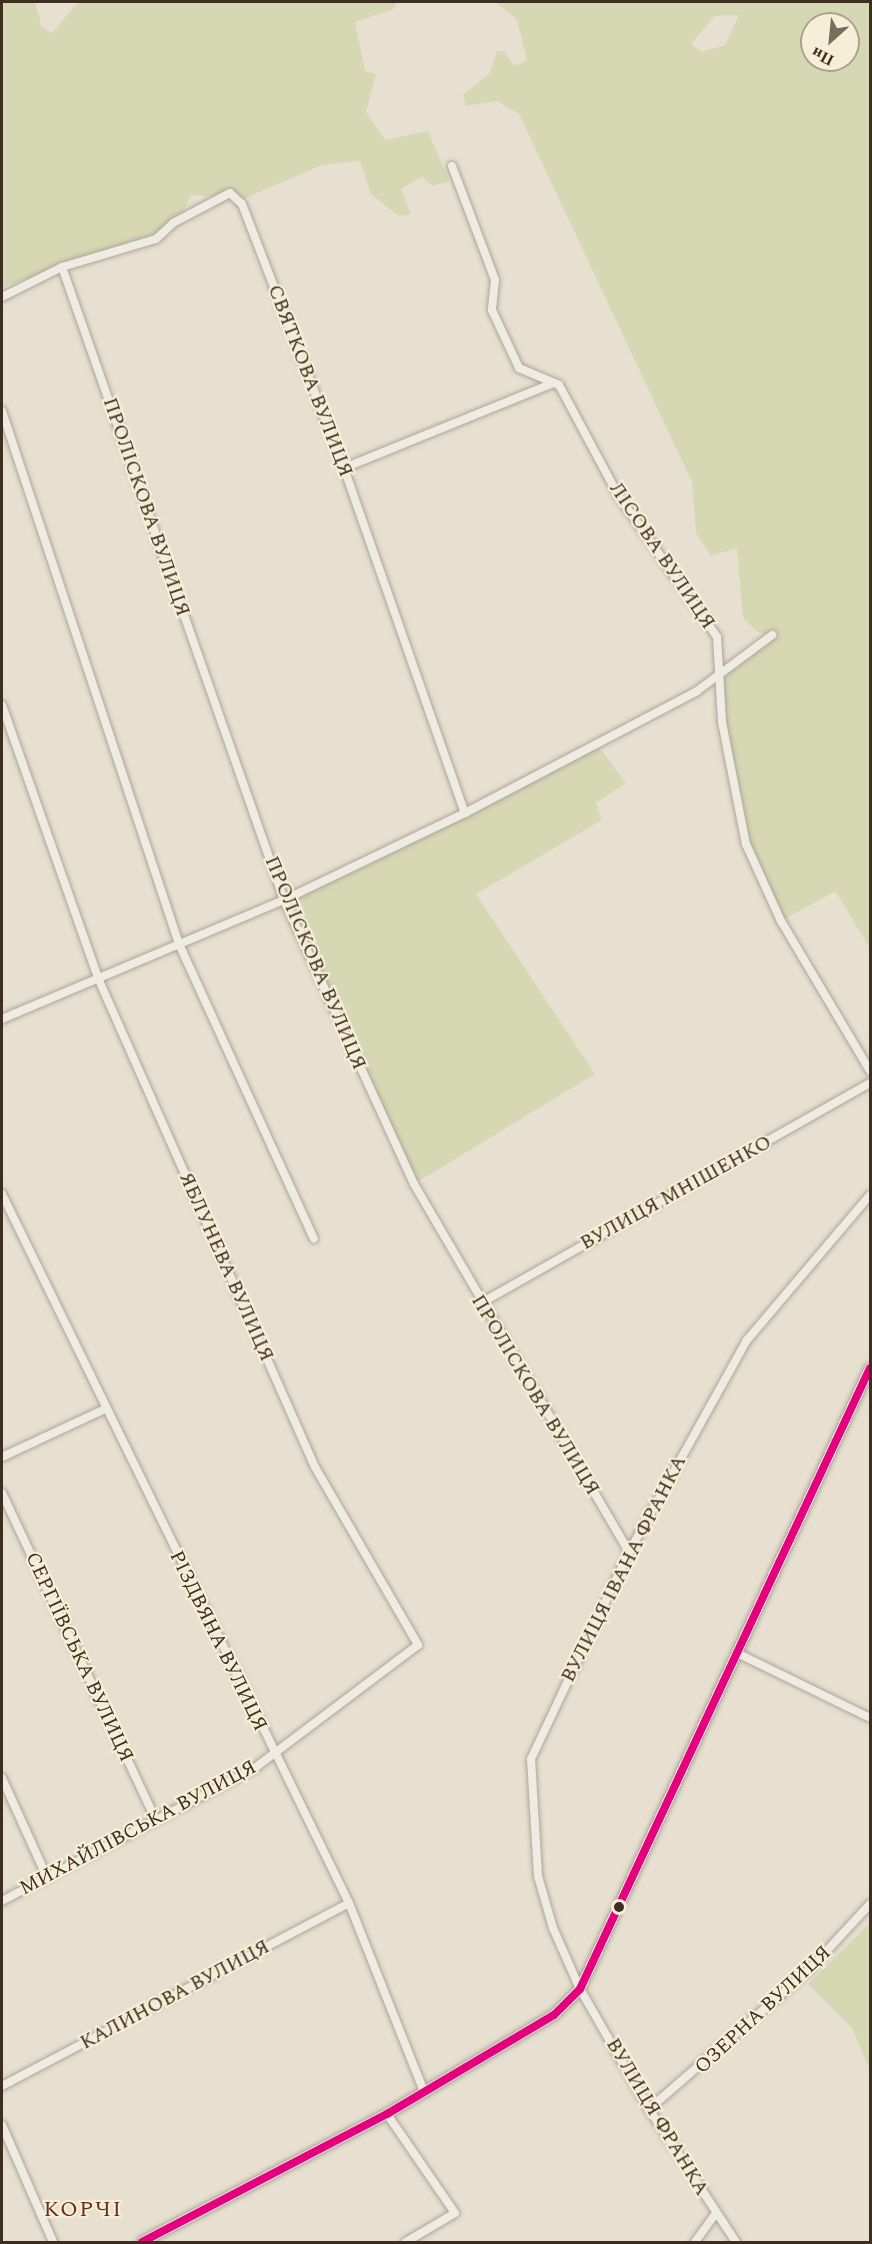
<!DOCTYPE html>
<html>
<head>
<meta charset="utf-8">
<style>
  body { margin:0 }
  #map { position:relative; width:872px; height:2244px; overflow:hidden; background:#e7e0d1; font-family:Spectral,serif }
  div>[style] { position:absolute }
  .green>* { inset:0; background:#d6d7b3 }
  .roads { filter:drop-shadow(0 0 2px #ada599) drop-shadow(0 0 2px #ada599) }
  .minor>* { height:8px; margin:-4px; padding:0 4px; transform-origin:4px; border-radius:4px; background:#efebe3 }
  .secondary>* { height:10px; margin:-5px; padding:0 5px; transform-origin:5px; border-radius:5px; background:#efebe3 }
  .bus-1>* { height:8px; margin:-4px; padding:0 4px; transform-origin:4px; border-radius:4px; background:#e5007d }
  .dots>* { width:16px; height:16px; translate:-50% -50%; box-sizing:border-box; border:3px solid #f7eed8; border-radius:50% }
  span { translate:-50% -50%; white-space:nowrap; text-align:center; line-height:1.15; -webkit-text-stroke:4.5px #f7eed8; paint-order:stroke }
  .street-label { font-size:20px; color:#3d2e20 }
  .quarter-label { font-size:22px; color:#6b2e1e; letter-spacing:1.5px }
  .frame { position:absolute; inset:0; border:3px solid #3d2e20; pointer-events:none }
  .north { position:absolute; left:800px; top:12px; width:60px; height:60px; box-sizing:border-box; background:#f7eed8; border:2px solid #ada18e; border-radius:50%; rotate:207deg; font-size:16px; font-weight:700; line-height:24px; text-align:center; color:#3d2e20 }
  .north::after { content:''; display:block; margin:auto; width:21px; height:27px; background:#786c5e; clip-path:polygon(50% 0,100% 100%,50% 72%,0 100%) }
</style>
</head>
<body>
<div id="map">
  <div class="green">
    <div style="clip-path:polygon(2px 2px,35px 2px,42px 27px,52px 33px,78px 2px,396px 2px,394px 9px,355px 22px,365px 71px,376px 74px,366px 112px,385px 140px,428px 131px,449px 181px,433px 186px,422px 177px,401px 189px,411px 214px,399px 216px,371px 194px,360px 161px,322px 165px,243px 199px,191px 195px,177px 226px,2px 287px)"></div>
    <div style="clip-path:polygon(evenodd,496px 2px,870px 2px,870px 948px,835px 891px,781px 921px,746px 845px,717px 677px,771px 635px,758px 632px,743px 618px,737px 548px,711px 556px,696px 533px,692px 482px,519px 114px,497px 101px,466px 106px,463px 95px,490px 73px,497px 51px,504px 51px,514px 66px,527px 60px,517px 20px,496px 2px,739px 15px,725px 45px,702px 52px,691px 44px,715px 16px,739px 15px,496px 2px,812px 24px,848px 24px,848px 60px,812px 60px,812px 24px)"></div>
    <div style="clip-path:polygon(598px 746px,626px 783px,596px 803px,602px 820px,476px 894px,595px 1074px,414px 1184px,284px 900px)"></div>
    <div style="clip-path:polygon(870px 1923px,870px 2070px,852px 2028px,808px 1984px)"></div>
  </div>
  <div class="roads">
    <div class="minor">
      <div style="left:452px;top:166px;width:122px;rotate:69.3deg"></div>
      <div style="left:495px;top:280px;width:30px;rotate:96deg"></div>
      <div style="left:492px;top:310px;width:64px;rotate:65deg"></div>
      <div style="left:519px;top:368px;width:43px;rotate:23deg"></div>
      <div style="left:559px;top:385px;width:125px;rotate:61.8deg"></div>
      <div style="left:618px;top:495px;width:173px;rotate:55.1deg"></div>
      <div style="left:717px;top:637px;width:85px;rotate:86.6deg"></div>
      <div style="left:722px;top:722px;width:124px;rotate:78.9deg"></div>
      <div style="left:746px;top:844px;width:85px;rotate:65.6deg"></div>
      <div style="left:781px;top:921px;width:174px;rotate:59.3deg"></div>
      <div style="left:62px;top:267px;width:671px;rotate:70.67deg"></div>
      <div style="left:284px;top:900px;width:312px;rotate:65.4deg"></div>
      <div style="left:414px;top:1184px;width:426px;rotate:59.7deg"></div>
      <div style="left:2px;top:297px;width:67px;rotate:-26.6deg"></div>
      <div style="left:62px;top:267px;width:98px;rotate:-16.6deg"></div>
      <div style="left:156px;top:239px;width:23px;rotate:-43deg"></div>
      <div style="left:173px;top:223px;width:64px;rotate:-27.8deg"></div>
      <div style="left:230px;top:193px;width:16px;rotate:43deg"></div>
      <div style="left:242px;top:204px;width:283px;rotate:68.9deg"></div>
      <div style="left:344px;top:468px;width:366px;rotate:70.7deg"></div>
      <div style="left:2px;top:411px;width:562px;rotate:71.63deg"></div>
      <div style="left:179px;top:944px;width:324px;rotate:65.4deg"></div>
      <div style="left:344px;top:468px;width:226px;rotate:-22.1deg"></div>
      <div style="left:2px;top:705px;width:289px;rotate:70.6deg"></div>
      <div style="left:98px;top:978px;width:535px;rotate:66.07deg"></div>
      <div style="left:315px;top:1467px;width:206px;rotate:59.9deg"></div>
      <div style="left:418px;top:1645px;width:204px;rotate:143deg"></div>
      <div style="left:255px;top:1768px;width:286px;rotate:152.3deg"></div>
      <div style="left:2px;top:1019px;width:306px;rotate:-22.9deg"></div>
      <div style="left:284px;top:900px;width:201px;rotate:-25.7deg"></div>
      <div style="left:465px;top:813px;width:262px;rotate:-27.7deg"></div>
      <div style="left:697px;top:691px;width:94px;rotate:-36.7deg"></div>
      <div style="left:2px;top:1194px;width:789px;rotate:63.92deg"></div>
      <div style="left:349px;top:1903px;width:202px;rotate:68.3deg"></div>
      <div style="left:481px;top:1303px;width:447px;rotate:-29.5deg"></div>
      <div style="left:2px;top:1457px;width:114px;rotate:-25deg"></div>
      <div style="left:2px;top:1493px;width:361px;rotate:64.8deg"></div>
      <div style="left:739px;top:1654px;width:146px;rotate:26deg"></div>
      <div style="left:2px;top:1778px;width:109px;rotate:65.6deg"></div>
      <div style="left:2px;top:2086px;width:392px;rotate:-27.8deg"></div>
      <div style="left:649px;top:2109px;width:211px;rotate:-41deg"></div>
      <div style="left:808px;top:1971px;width:91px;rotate:-47.2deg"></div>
      <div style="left:387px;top:2114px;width:120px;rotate:55.5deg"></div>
      <div style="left:455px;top:2213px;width:57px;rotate:149.4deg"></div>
      <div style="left:2px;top:2125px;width:128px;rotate:66.4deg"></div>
      <div style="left:695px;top:2242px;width:34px;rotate:-54deg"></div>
      <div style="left:736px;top:2242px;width:159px;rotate:-123.2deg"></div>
      <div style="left:649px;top:2109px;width:138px;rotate:-119.9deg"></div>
      <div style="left:580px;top:1989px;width:67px;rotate:-113.9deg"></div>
      <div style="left:553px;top:1928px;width:54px;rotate:-106.1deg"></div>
      <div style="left:538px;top:1876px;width:117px;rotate:-93.4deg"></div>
      <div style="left:531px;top:1759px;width:229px;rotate:-64.7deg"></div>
      <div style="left:629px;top:1552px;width:243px;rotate:-60.9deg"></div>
      <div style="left:747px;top:1340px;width:190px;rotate:-49.7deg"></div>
    </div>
    <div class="secondary">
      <div style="left:142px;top:2242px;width:276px;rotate:-27.6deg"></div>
      <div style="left:387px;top:2114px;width:194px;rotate:-30.7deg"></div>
      <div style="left:554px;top:2015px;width:37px;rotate:-45deg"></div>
      <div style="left:580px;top:1989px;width:685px;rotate:-64.97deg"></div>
    </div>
  </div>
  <div class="bus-1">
    <div style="left:142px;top:2242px;width:276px;rotate:-27.6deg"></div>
    <div style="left:387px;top:2114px;width:194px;rotate:-30.7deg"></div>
    <div style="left:554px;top:2015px;width:37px;rotate:-45deg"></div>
    <div style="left:580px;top:1989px;width:685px;rotate:-64.97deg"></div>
  </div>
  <div class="dots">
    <div style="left:619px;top:1907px;background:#3d2e20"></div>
  </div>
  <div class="street-label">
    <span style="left:310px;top:381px;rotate:69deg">СВЯТКОВА ВУЛИЦЯ</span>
    <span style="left:146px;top:507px;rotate:71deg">ПРОЛІСКОВА ВУЛИЦЯ</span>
    <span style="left:662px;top:556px;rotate:56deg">ЛІСОВА ВУЛИЦЯ</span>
    <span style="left:315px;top:963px;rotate:67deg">ПРОЛІСКОВА ВУЛИЦЯ</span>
    <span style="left:676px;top:1193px;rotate:-29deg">ВУЛИЦЯ МНІШЕНКО</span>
    <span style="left:226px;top:1267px;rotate:66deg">ЯБЛУНЕВА ВУЛИЦЯ</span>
    <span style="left:535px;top:1395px;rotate:59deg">ПРОЛІСКОВА ВУЛИЦЯ</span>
    <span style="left:624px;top:1569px;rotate:-63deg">ВУЛИЦЯ ІВАНА ФРАНКА</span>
    <span style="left:218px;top:1641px;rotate:64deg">РІЗДВЯНА ВУЛИЦЯ</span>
    <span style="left:79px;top:1657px;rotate:65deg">СЕРГІЇВСЬКА ВУЛИЦЯ</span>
    <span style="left:138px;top:1828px;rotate:-28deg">МИХАЙЛІВСЬКА ВУЛИЦЯ</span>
    <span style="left:175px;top:1995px;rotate:-28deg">КАЛИНОВА ВУЛИЦЯ</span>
    <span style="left:763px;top:2010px;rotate:-43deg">ОЗЕРНА ВУЛИЦЯ</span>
    <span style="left:657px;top:2117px;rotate:59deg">ВУЛИЦЯ ФРАНКА</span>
  </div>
  <div class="quarter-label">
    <span style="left:83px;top:2210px">КОРЧІ</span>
  </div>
  <div class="frame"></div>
  <div class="north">Пн</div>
</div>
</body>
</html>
